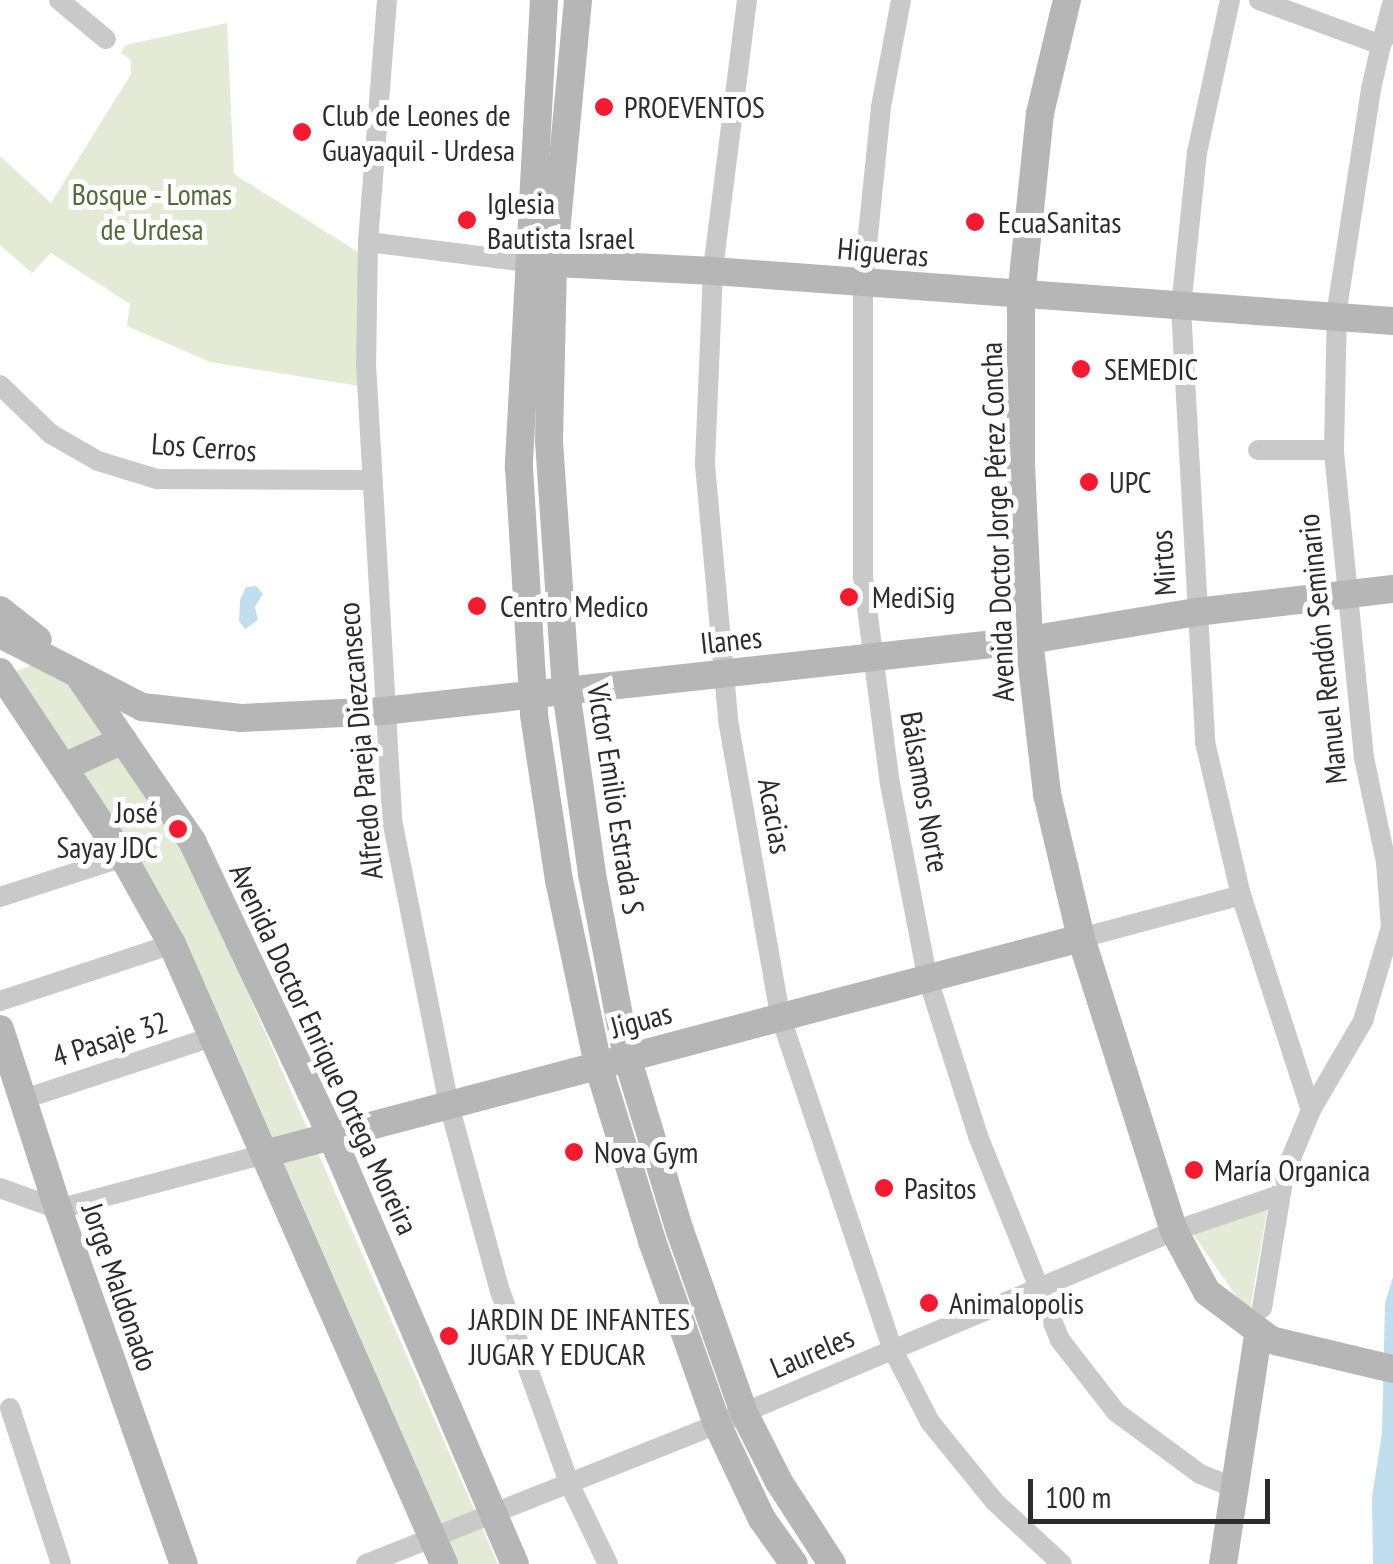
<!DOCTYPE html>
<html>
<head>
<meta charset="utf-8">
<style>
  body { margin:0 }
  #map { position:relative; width:1393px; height:1564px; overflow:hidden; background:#fff; font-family:"PT Sans Narrow",sans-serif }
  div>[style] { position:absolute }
  .green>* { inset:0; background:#e3ebd7 }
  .water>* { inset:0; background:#c0deee }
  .street>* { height:20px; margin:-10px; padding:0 10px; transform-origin:10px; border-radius:10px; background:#c9c9c9 }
  .secondary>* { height:28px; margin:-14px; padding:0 14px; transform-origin:14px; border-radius:14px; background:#b6b6b6 }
  .dots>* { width:28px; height:28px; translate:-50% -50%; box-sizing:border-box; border:5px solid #fff; border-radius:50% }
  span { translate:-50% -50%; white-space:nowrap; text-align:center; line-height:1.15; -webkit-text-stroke:10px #fff; paint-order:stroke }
  .poi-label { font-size:30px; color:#2c2c2c }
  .left { translate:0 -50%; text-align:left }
  .right { translate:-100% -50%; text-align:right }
  .park-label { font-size:30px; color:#506b35 }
  .street-label { font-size:30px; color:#2c2c2c }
  .scale { position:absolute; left:1028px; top:1479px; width:242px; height:45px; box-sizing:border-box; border:5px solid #2c2c2c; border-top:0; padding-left:12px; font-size:30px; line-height:35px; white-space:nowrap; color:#2c2c2c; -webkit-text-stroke:8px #fff; paint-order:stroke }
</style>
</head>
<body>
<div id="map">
  <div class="green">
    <div style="clip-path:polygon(227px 23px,234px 174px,363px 255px,359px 386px,210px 362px,127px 326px,130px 304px,51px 253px,32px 273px,0 245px,0 156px,51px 203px,131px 74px,131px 60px,121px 53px,125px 45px)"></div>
    <div style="clip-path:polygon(38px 663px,65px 678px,193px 867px,498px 1564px,454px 1564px,212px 1003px,13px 672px)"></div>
    <div style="clip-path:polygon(1268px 1206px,1249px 1315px,1193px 1234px)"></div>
  </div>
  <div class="water">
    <div style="clip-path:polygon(256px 586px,263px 594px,255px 607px,258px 620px,245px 629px,239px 621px,240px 600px,246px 587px)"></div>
    <div style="clip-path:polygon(1393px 1277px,1393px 1564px,1373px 1564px,1372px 1497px,1382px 1433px,1385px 1303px)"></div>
  </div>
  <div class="street">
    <div style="left:59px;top:0;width:61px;rotate:39.7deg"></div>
    <div style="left:387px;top:0;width:243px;rotate:94.5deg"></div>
    <div style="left:368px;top:242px;width:122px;rotate:90.9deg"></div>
    <div style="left:366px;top:364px;width:457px;rotate:86.7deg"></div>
    <div style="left:392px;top:820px;width:291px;rotate:78.7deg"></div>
    <div style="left:449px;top:1105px;width:193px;rotate:74.7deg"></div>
    <div style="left:500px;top:1291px;width:204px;rotate:70.2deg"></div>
    <div style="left:569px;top:1483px;width:90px;rotate:64.3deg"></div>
    <div style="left:747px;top:0;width:273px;rotate:97.2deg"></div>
    <div style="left:713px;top:271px;width:194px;rotate:92.4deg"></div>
    <div style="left:705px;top:465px;width:256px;rotate:84.8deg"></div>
    <div style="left:728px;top:720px;width:300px;rotate:80deg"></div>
    <div style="left:780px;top:1015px;width:354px;rotate:71.4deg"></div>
    <div style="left:893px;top:1350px;width:81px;rotate:62.8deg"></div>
    <div style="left:930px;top:1422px;width:103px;rotate:50.9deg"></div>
    <div style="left:995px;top:1502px;width:91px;rotate:42.8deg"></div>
    <div style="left:901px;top:0;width:109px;rotate:100.6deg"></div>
    <div style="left:881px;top:107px;width:177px;rotate:95.8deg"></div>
    <div style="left:863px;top:283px;width:294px;rotate:90deg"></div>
    <div style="left:863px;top:577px;width:209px;rotate:82.6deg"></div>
    <div style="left:890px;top:784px;width:196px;rotate:79.1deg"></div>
    <div style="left:927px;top:976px;width:168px;rotate:72.3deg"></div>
    <div style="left:978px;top:1136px;width:220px;rotate:68.1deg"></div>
    <div style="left:1060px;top:1340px;width:91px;rotate:52.1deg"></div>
    <div style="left:1116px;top:1412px;width:104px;rotate:36.4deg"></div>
    <div style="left:1200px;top:1474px;width:35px;rotate:22deg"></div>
    <div style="left:1230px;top:0;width:156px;rotate:102.2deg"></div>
    <div style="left:1197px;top:152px;width:157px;rotate:95.9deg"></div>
    <div style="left:1181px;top:308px;width:435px;rotate:86.8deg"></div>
    <div style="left:1205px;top:742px;width:157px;rotate:76.8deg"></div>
    <div style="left:1241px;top:895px;width:226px;rotate:72deg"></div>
    <div style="left:1259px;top:0;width:130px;rotate:20.2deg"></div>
    <div style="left:1384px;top:34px;width:35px;rotate:-75deg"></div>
    <div style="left:368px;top:242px;width:160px;rotate:7.2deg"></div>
    <div style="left:0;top:385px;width:71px;rotate:43.9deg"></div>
    <div style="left:51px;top:434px;width:54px;rotate:29.9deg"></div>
    <div style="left:98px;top:461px;width:62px;rotate:17deg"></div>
    <div style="left:157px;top:479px;width:214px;rotate:0.3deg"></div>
    <div style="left:1258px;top:450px;width:76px"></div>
    <div style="left:0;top:897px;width:129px;rotate:-18deg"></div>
    <div style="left:1081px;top:938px;width:166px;rotate:-15deg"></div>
    <div style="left:0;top:1001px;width:181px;rotate:-18.3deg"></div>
    <div style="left:24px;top:1099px;width:201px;rotate:-18.3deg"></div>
    <div style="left:0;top:1188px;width:62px;rotate:19.9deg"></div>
    <div style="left:58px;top:1209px;width:213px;rotate:-14.9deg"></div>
    <div style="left:1262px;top:1308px;width:135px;rotate:-80.6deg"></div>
    <div style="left:1284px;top:1175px;width:70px;rotate:-67.4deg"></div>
    <div style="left:1311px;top:1110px;width:103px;rotate:-59.7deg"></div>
    <div style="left:1363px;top:1021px;width:98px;rotate:-73.4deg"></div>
    <div style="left:1391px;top:927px;width:65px;rotate:-94.4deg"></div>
    <div style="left:1386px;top:862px;width:106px;rotate:-101.9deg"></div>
    <div style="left:1364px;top:758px;width:309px;rotate:-95.6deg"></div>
    <div style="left:1334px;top:450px;width:141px;rotate:-88.8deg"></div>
    <div style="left:1337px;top:309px;width:223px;rotate:-81.2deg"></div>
    <div style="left:1371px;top:89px;width:45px;rotate:-77.2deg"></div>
    <div style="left:1381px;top:45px;width:27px;rotate:-63deg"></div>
    <div style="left:10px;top:1408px;width:164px;rotate:71.9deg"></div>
    <div style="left:366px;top:1564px;width:378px;rotate:-21.7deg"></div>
    <div style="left:717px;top:1424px;width:496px;rotate:-22.9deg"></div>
    <div style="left:1174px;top:1231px;width:112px;rotate:-18.8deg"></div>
  </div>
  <div class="secondary">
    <div style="left:544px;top:0;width:468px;rotate:93.1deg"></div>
    <div style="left:519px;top:467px;width:248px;rotate:86.5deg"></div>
    <div style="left:534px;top:715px;width:167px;rotate:81.4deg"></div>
    <div style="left:559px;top:880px;width:189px;rotate:78.1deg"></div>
    <div style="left:598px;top:1065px;width:184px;rotate:72.9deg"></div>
    <div style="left:652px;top:1241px;width:194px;rotate:70.4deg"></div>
    <div style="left:717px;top:1424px;width:105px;rotate:64.7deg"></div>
    <div style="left:762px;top:1519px;width:55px;rotate:54.6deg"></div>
    <div style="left:578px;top:0;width:265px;rotate:95.4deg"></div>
    <div style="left:553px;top:264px;width:177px;rotate:91.3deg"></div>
    <div style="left:549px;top:441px;width:251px;rotate:86.1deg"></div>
    <div style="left:566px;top:691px;width:185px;rotate:81.9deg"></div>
    <div style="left:592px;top:874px;width:186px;rotate:79.2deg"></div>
    <div style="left:627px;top:1057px;width:182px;rotate:73.1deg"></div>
    <div style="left:680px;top:1231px;width:193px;rotate:70.6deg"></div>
    <div style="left:744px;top:1413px;width:77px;rotate:63.1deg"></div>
    <div style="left:779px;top:1482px;width:98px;rotate:57.1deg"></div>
    <div style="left:1067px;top:0;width:116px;rotate:103.4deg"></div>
    <div style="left:1040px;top:113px;width:184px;rotate:95.9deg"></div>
    <div style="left:1021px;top:296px;width:168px;rotate:90deg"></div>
    <div style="left:1021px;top:464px;width:176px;rotate:87.4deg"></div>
    <div style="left:1029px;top:640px;width:155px;rotate:83.3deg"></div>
    <div style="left:1047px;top:794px;width:148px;rotate:76.7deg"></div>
    <div style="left:1081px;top:938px;width:307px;rotate:72.4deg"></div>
    <div style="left:1174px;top:1231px;width:69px;rotate:61.6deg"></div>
    <div style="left:1207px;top:1292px;width:80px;rotate:36.9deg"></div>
    <div style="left:1271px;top:1340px;width:125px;rotate:13.4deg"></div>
    <div style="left:537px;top:262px;width:176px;rotate:2.9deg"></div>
    <div style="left:713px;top:271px;width:682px;rotate:4.21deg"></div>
    <div style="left:0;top:610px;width:48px;rotate:38.3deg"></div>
    <div style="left:0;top:634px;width:160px;rotate:27.2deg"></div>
    <div style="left:142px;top:707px;width:100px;rotate:6.3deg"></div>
    <div style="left:241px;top:718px;width:142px;rotate:-2.8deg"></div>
    <div style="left:383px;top:711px;width:650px;rotate:-6.27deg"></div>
    <div style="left:1029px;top:640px;width:169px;rotate:-9.5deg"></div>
    <div style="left:1196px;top:612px;width:198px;rotate:-6.7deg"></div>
    <div style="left:0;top:672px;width:222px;rotate:56.4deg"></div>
    <div style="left:123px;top:857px;width:100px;rotate:60.6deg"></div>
    <div style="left:172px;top:944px;width:677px;rotate:66.31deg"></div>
    <div style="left:81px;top:679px;width:196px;rotate:55.6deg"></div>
    <div style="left:192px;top:841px;width:325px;rotate:64.7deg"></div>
    <div style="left:331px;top:1135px;width:467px;rotate:66.8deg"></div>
    <div style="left:64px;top:767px;width:65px;rotate:-24.6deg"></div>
    <div style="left:0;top:1029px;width:189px;rotate:72.1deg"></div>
    <div style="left:58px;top:1209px;width:377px;rotate:70.5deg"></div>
    <div style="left:264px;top:1154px;width:845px;rotate:-14.81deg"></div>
    <div style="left:1223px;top:1564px;width:233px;rotate:-81.3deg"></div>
  </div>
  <div class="dots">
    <div style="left:604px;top:107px;background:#f61a31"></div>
    <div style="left:302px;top:132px;background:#f61a31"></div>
    <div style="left:467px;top:220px;background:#f61a31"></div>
    <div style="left:975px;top:222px;background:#f61a31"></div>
    <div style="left:1081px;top:369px;background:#f61a31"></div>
    <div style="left:1089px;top:482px;background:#f61a31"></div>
    <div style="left:849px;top:597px;background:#f61a31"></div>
    <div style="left:477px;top:606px;background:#f61a31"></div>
    <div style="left:178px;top:829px;background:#f61a31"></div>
    <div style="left:574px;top:1152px;background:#f61a31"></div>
    <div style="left:1194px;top:1170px;background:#f61a31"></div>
    <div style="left:884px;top:1188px;background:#f61a31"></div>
    <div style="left:929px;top:1303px;background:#f61a31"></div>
    <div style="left:449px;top:1336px;background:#f61a31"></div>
  </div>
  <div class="poi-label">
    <span class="left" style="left:624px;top:107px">PROEVENTOS</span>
    <span class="left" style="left:322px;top:132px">Club de Leones de<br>Guayaquil - Urdesa</span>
    <span class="left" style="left:487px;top:220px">Iglesia<br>Bautista Israel</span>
    <span class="left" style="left:998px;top:222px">EcuaSanitas</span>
    <span class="left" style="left:1104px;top:369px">SEMEDIC</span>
    <span class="left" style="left:1109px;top:482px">UPC</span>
    <span class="left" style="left:872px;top:597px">MediSig</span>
    <span class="left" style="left:500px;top:606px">Centro Medico</span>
    <span class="right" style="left:158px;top:829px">José<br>Sayay JDC</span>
    <span class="left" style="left:594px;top:1152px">Nova Gym</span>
    <span class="left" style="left:1214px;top:1170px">María Organica</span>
    <span class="left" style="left:904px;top:1188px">Pasitos</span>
    <span class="left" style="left:949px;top:1303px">Animalopolis</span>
    <span class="left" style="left:469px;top:1336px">JARDIN DE INFANTES<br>JUGAR Y EDUCAR</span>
  </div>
  <div class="park-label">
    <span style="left:152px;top:211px">Bosque - Lomas<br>de Urdesa</span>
  </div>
  <div class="street-label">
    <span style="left:883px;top:252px;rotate:5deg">Higueras</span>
    <span style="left:204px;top:447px;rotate:4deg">Los Cerros</span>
    <span style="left:997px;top:522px;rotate:-92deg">Avenida Doctor Jorge Pérez Concha</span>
    <span style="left:1163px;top:563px;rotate:-94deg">Mirtos</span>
    <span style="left:731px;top:640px;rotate:-6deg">Ilanes</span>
    <span style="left:1322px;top:649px;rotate:-96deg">Manuel Rendón Seminario</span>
    <span style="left:360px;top:741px;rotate:-95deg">Alfredo Pareja Diezcanseco</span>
    <span style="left:925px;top:792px;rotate:80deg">Bálsamos Norte</span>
    <span style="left:616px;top:799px;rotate:81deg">Víctor Emilio Estrada S</span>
    <span style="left:775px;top:816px;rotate:80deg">Acacias</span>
    <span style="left:641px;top:1020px;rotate:-15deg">Jiguas</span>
    <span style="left:110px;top:1039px;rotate:-18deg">4 Pasaje 32</span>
    <span style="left:324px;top:1049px;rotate:65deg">Avenida Doctor Enrique Ortega Moreira</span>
    <span style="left:120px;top:1287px;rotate:71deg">Jorge Maldonado</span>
    <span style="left:812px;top:1352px;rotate:-23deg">Laureles</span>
  </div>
  <div class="scale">100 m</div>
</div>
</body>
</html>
